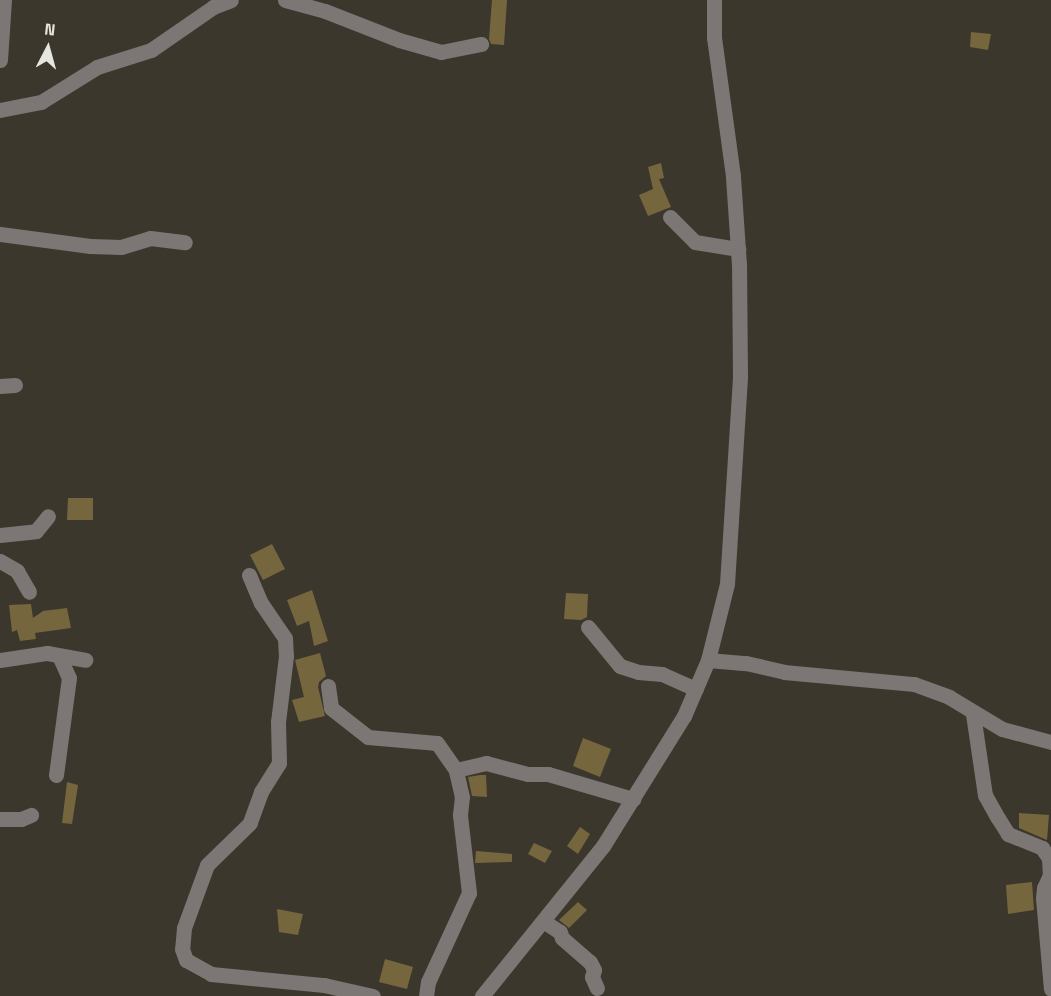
<!DOCTYPE html>
<html>
<head>
<meta charset="utf-8">
<style>
  body { margin:0 }
  #map { position:relative; width:1051px; height:996px; overflow:hidden; background:#3b372d; font-family:"Space Grotesk",sans-serif }
  div>[style] { position:absolute }
  .building>* { inset:0; background:#76663d }
  .minor>* { height:15px; margin:-7.5px; padding:0 7.5px; transform-origin:7.5px; border-radius:7.5px; background:#7c7675 }
  span { translate:-50% -50%; white-space:nowrap; text-align:center; line-height:1.15; -webkit-text-stroke:5px #3b372d; paint-order:stroke }
  .north { position:absolute; left:18px; top:18px; width:60px; height:60px; -webkit-text-stroke:4px #3b372d; paint-order:stroke; rotate:6deg; font-size:16px; font-weight:700; line-height:24px; text-align:center; color:#e7e5df }
  .north::after { content:''; display:block; margin:auto; width:21px; height:27px; background:#e7e5df; clip-path:polygon(50% 0,100% 100%,50% 72%,0 100%) }
</style>
</head>
<body>
<div id="map">
  <div class="building">
    <div style="clip-path:polygon(492px 0,507px 0,504px 45px,491px 44px,489px 39px)"></div>
    <div style="clip-path:polygon(971px 32px,991px 34px,988px 50px,970px 47px)"></div>
    <div style="clip-path:polygon(661px 163px,664px 178px,659px 179px,671px 207px,648px 216px,639px 195px,653px 189px,648px 167px)"></div>
    <div style="clip-path:polygon(68px 498px,93px 498px,93px 520px,67px 520px)"></div>
    <div style="clip-path:polygon(272px 544px,285px 569px,263px 580px,250px 555px)"></div>
    <div style="clip-path:polygon(312px 590px,328px 641px,314px 646px,309px 621px,297px 626px,287px 600px)"></div>
    <div style="clip-path:polygon(566px 593px,588px 594px,587px 617px,581px 620px,564px 619px)"></div>
    <div style="clip-path:polygon(31px 604px,33px 618px,43px 611px,67px 608px,71px 628px,35px 633px,36px 639px,20px 641px,17px 630px,12px 632px,9px 605px)"></div>
    <div style="clip-path:polygon(320px 653px,326px 676px,319px 682px,318px 687px,325px 716px,299px 722px,292px 700px,304px 697px,295px 660px)"></div>
    <div style="clip-path:polygon(583px 738px,611px 749px,600px 777px,573px 766px)"></div>
    <div style="clip-path:polygon(480px 775px,486px 775px,487px 797px,472px 796px,468px 777px)"></div>
    <div style="clip-path:polygon(67px 782px,78px 785px,72px 824px,62px 823px)"></div>
    <div style="clip-path:polygon(1019px 813px,1049px 815px,1047px 840px,1019px 828px)"></div>
    <div style="clip-path:polygon(580px 827px,590px 834px,578px 854px,567px 846px)"></div>
    <div style="clip-path:polygon(534px 843px,552px 851px,545px 863px,528px 854px)"></div>
    <div style="clip-path:polygon(476px 851px,512px 854px,512px 862px,475px 863px)"></div>
    <div style="clip-path:polygon(1032px 882px,1034px 910px,1008px 914px,1006px 885px)"></div>
    <div style="clip-path:polygon(578px 902px,587px 910px,569px 928px,559px 920px)"></div>
    <div style="clip-path:polygon(277px 909px,303px 914px,298px 935px,279px 932px)"></div>
    <div style="clip-path:polygon(385px 959px,413px 967px,407px 989px,379px 982px)"></div>
  </div>
  <div class="minor">
    <div style="left:285px;top:0;width:41px;rotate:15.4deg"></div>
    <div style="left:325px;top:11px;width:79px;rotate:21.4deg"></div>
    <div style="left:399px;top:40px;width:44px;rotate:15.9deg"></div>
    <div style="left:441px;top:52px;width:41px;rotate:-11.3deg"></div>
    <div style="left:0;top:60px;width:60px;rotate:-86.2deg"></div>
    <div style="left:0;top:110px;width:42px;rotate:-11deg"></div>
    <div style="left:41px;top:102px;width:66px;rotate:-32deg"></div>
    <div style="left:97px;top:67px;width:57px;rotate:-17.5deg"></div>
    <div style="left:151px;top:50px;width:75px;rotate:-34.7deg"></div>
    <div style="left:213px;top:7px;width:19px;rotate:-21deg"></div>
    <div style="left:670px;top:217px;width:35px;rotate:45deg"></div>
    <div style="left:695px;top:242px;width:44px;rotate:9.2deg"></div>
    <div style="left:0;top:234px;width:91px;rotate:7.6deg"></div>
    <div style="left:90px;top:246px;width:31px;rotate:2deg"></div>
    <div style="left:121px;top:247px;width:30px;rotate:-17deg"></div>
    <div style="left:150px;top:238px;width:35px;rotate:7deg"></div>
    <div style="left:0;top:386px;width:15px;rotate:-4deg"></div>
    <div style="left:0;top:535px;width:36px;rotate:-6deg"></div>
    <div style="left:36px;top:531px;width:19px;rotate:-51deg"></div>
    <div style="left:0;top:561px;width:20px;rotate:30deg"></div>
    <div style="left:17px;top:571px;width:24px;rotate:60deg"></div>
    <div style="left:249px;top:575px;width:30px;rotate:67deg"></div>
    <div style="left:261px;top:603px;width:42px;rotate:55.6deg"></div>
    <div style="left:285px;top:638px;width:18px;rotate:87deg"></div>
    <div style="left:286px;top:656px;width:66px;rotate:96.9deg"></div>
    <div style="left:278px;top:722px;width:41px;rotate:88.6deg"></div>
    <div style="left:279px;top:763px;width:34px;rotate:122deg"></div>
    <div style="left:261px;top:792px;width:33px;rotate:110deg"></div>
    <div style="left:250px;top:823px;width:60px;rotate:135.7deg"></div>
    <div style="left:207px;top:865px;width:67px;rotate:110.1deg"></div>
    <div style="left:184px;top:928px;width:21px;rotate:95deg"></div>
    <div style="left:182px;top:949px;width:12px;rotate:70deg"></div>
    <div style="left:186px;top:960px;width:29px;rotate:29deg"></div>
    <div style="left:211px;top:974px;width:114px;rotate:5.6deg"></div>
    <div style="left:324px;top:985px;width:50px;rotate:12.7deg"></div>
    <div style="left:588px;top:627px;width:50px;rotate:50.6deg"></div>
    <div style="left:620px;top:666px;width:19px;rotate:18deg"></div>
    <div style="left:638px;top:672px;width:24px;rotate:5deg"></div>
    <div style="left:662px;top:674px;width:37px;rotate:24deg"></div>
    <div style="left:0;top:660px;width:48px;rotate:-8.5deg"></div>
    <div style="left:47px;top:653px;width:39px;rotate:10deg"></div>
    <div style="left:708px;top:660px;width:38px;rotate:5deg"></div>
    <div style="left:746px;top:663px;width:39px;rotate:13deg"></div>
    <div style="left:784px;top:672px;width:131px;rotate:5.3deg"></div>
    <div style="left:914px;top:684px;width:37px;rotate:20deg"></div>
    <div style="left:949px;top:697px;width:62px;rotate:31.1deg"></div>
    <div style="left:1002px;top:729px;width:51px;rotate:14.9deg"></div>
    <div style="left:328px;top:686px;width:22px;rotate:82deg"></div>
    <div style="left:331px;top:708px;width:47px;rotate:38.1deg"></div>
    <div style="left:368px;top:737px;width:69px;rotate:5deg"></div>
    <div style="left:437px;top:743px;width:33px;rotate:55deg"></div>
    <div style="left:456px;top:770px;width:31px;rotate:-13deg"></div>
    <div style="left:486px;top:763px;width:43px;rotate:14.7deg"></div>
    <div style="left:528px;top:774px;width:20px"></div>
    <div style="left:548px;top:774px;width:89px;rotate:16.4deg"></div>
    <div style="left:973px;top:714px;width:82px;rotate:81.6deg"></div>
    <div style="left:985px;top:795px;width:26px;rotate:61deg"></div>
    <div style="left:998px;top:818px;width:19px;rotate:58deg"></div>
    <div style="left:1008px;top:834px;width:37px;rotate:22deg"></div>
    <div style="left:1042px;top:848px;width:12px;rotate:55deg"></div>
    <div style="left:1049px;top:858px;width:17px;rotate:87deg"></div>
    <div style="left:1050px;top:875px;width:14px;rotate:115deg"></div>
    <div style="left:1044px;top:888px;width:10px;rotate:96deg"></div>
    <div style="left:1043px;top:898px;width:91px;rotate:85deg"></div>
    <div style="left:56px;top:775px;width:98px;rotate:-82.4deg"></div>
    <div style="left:69px;top:678px;width:24px;rotate:-114deg"></div>
    <div style="left:0;top:819px;width:21px"></div>
    <div style="left:21px;top:819px;width:11px;rotate:-22deg"></div>
    <div style="left:543px;top:921px;width:20px;rotate:33deg"></div>
    <div style="left:560px;top:932px;width:6px;rotate:72deg"></div>
    <div style="left:562px;top:938px;width:37px;rotate:41deg"></div>
    <div style="left:590px;top:962px;width:9px;rotate:63deg"></div>
    <div style="left:594px;top:970px;width:7px;rotate:106deg"></div>
    <div style="left:592px;top:977px;width:12px;rotate:66deg"></div>
    <div style="left:426px;top:996px;width:14px;rotate:-82deg"></div>
    <div style="left:428px;top:982px;width:98px;rotate:-65.3deg"></div>
    <div style="left:469px;top:893px;width:79px;rotate:-96.6deg"></div>
    <div style="left:460px;top:815px;width:18px;rotate:-84deg"></div>
    <div style="left:462px;top:797px;width:28px;rotate:-103deg"></div>
    <div style="left:482px;top:996px;width:193px;rotate:-51.1deg"></div>
    <div style="left:603px;top:846px;width:153px;rotate:-58.1deg"></div>
    <div style="left:684px;top:716px;width:61px;rotate:-66.8deg"></div>
    <div style="left:708px;top:660px;width:78px;rotate:-76deg"></div>
    <div style="left:727px;top:584px;width:208px;rotate:-86.4deg"></div>
    <div style="left:740px;top:376px;width:111px;rotate:-90.5deg"></div>
    <div style="left:739px;top:265px;width:89px;rotate:-93.9deg"></div>
    <div style="left:733px;top:176px;width:139px;rotate:-97.8deg"></div>
    <div style="left:714px;top:38px;width:38px;rotate:-90deg"></div>
  </div>
  <div class="north">N</div>
</div>
</body>
</html>
